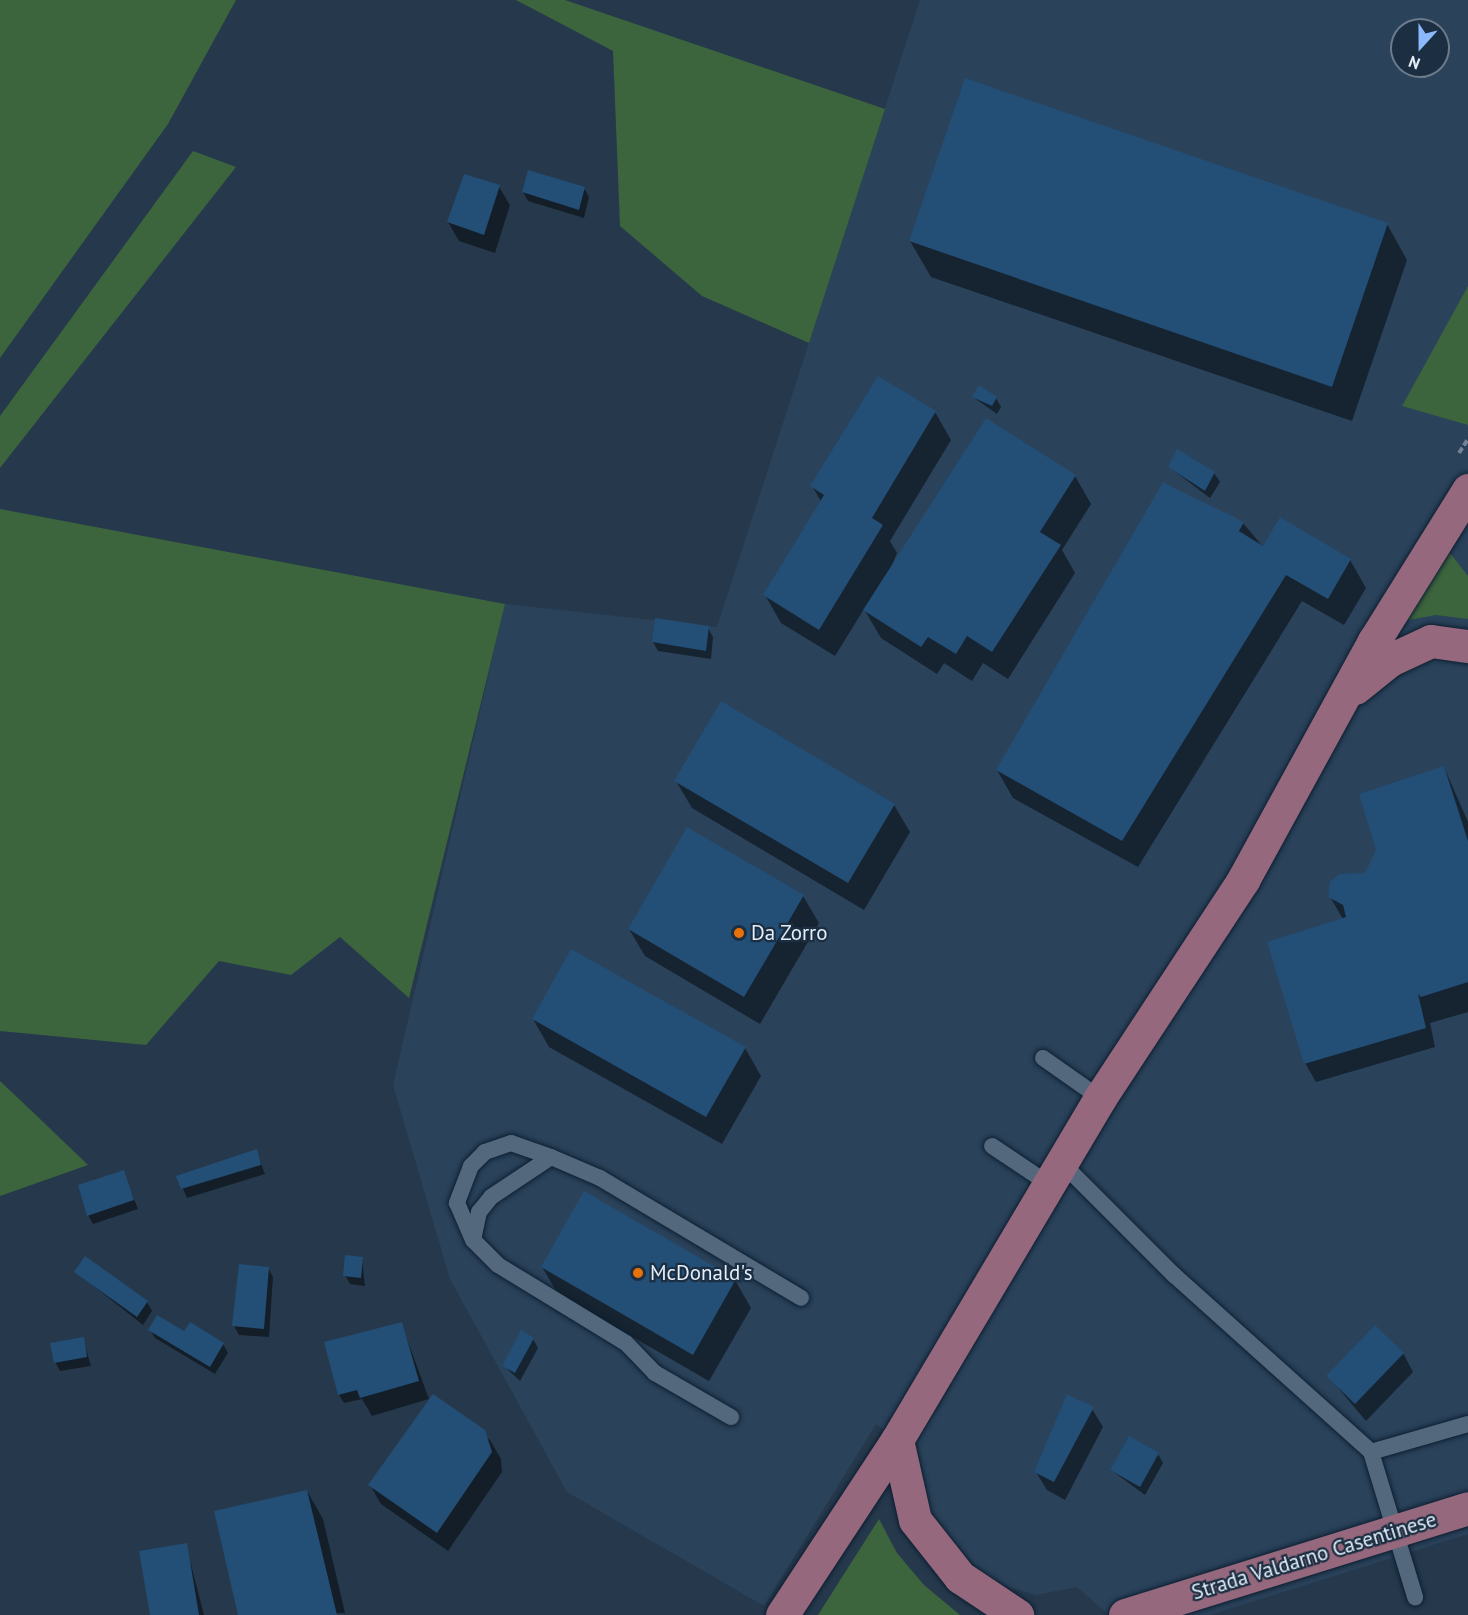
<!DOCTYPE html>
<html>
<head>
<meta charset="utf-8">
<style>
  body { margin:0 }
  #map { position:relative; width:1468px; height:1615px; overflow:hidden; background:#26394c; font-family:"PT Sans",sans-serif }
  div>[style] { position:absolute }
  .built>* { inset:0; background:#2a425a }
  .green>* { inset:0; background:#3c643d }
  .shadow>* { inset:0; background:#0007 }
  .building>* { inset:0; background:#234e76 }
  .path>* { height:4px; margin-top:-2px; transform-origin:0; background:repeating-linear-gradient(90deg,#748394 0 6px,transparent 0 9px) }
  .roads { filter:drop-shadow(0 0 2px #0d1f31) drop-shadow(0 0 2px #0d1f31) }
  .service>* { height:16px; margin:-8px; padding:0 8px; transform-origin:8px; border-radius:8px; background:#53687d }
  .primary>* { height:33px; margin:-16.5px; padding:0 16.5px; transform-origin:16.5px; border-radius:16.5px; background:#96687d }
  .dots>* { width:16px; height:16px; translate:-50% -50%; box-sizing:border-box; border:3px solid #1c2e41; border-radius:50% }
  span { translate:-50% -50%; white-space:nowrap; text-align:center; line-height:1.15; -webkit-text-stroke:4.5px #1c2e41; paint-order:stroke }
  .poi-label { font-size:21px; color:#e3eefb }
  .left { translate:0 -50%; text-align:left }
  .street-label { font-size:21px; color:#e3eefb }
  .north { position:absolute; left:1390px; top:18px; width:60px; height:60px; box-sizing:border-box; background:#1c2e41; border:2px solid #6c7b8b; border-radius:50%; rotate:201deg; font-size:16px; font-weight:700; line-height:24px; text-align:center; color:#e3eefb }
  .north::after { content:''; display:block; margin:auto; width:21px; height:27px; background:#8cb9fc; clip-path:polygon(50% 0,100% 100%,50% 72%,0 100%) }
</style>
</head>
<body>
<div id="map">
  <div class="built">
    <div style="clip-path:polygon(evenodd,920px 0,1468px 0,1468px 1534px,1210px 1615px,1109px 1615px,1077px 1587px,1036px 1595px,989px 1581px,925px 1511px,919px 1459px,876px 1424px,764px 1606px,567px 1492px,450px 1279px,393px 1085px,505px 604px,717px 627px,920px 0,1402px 30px,1438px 30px,1438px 66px,1402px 66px,1402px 30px)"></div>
  </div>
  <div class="green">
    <div style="clip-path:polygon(0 0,236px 0,168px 124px,0 358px)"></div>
    <div style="clip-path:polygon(516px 0,565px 0,885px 109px,809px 343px,702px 296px,620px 226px,613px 51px)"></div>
    <div style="clip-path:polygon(193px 151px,236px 167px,0 468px,0 416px)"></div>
    <div style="clip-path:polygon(1468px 286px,1468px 425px,1402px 406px)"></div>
    <div style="clip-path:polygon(0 509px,505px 604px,409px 998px,340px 937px,291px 975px,219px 961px,146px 1045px,0 1031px)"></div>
    <div style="clip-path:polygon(1450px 553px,1468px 576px,1468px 619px,1436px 615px,1403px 621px,1442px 555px)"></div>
    <div style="clip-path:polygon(0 1081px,38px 1117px,88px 1165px,0 1196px)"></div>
    <div style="clip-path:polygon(879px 1519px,897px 1553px,924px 1585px,960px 1615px,818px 1615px)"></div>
  </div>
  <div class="shadow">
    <div style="clip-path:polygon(499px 187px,510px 205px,495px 253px,459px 241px,448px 222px)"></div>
    <div style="clip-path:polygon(584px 188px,589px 197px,584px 218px,528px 201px,523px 192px)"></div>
    <div style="clip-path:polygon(1387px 224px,1407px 260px,1352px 421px,931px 277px,910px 241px)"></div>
    <div style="clip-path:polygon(973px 397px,996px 398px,1001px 407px,997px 414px)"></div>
    <div style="clip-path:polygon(935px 412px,951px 440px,890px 541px,897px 553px,890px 570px,1075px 476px,1091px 504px,1062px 550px,1075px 573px,1008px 679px,983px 663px,972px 681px,944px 663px,937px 674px,881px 638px,864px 609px,835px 656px,781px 623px,765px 595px,822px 503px,812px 486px)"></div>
    <div style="clip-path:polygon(1169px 467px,1214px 473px,1220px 482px,1210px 498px)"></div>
    <div style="clip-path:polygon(1243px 523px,1264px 548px,1350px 560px,1366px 588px,1344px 625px,1302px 601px,1138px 867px,1013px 798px,997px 770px)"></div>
    <div style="clip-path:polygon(708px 628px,713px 637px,711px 659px,658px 651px,653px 642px)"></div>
    <div style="clip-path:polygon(1444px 767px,1468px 822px,1468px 1012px,1430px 1023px,1435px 1047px,1316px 1082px,1305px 1063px,1343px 919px,1330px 897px,1366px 874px)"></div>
    <div style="clip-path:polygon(676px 781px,894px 805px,910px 832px,864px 910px,692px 808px)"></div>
    <div style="clip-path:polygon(803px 896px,819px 923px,760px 1024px,645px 956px,629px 929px)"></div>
    <div style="clip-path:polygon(533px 1019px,745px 1048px,761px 1076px,722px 1144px,549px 1047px)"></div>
    <div style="clip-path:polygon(256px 1151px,265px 1174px,187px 1198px,178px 1177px)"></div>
    <div style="clip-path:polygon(123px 1172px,138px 1209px,93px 1224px,88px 1215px)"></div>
    <div style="clip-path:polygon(362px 1259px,365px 1286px,350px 1284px,345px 1275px)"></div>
    <div style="clip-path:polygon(542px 1267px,735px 1280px,751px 1308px,709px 1381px,558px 1294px)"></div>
    <div style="clip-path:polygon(268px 1268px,273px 1277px,269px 1337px,239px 1335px,234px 1326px)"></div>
    <div style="clip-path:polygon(76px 1272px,147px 1302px,152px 1311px,143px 1325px)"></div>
    <div style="clip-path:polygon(401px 1323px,429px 1399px,372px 1416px,362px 1399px,344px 1403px,339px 1395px)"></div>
    <div style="clip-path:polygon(150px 1330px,223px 1344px,228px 1353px,215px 1374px,155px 1338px)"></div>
    <div style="clip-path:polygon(83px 1339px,91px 1366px,60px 1371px,55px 1362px)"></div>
    <div style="clip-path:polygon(533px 1339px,538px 1348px,520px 1381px,503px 1365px)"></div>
    <div style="clip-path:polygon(1403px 1353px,1413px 1372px,1366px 1421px,1328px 1376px)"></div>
    <div style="clip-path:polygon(434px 1396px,490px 1440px,501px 1459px,502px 1472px,448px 1551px,381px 1504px,370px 1485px)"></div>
    <div style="clip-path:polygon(1068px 1396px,1092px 1409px,1103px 1427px,1065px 1500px,1047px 1490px,1036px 1472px)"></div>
    <div style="clip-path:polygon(1158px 1454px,1163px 1463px,1145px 1495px,1111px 1470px)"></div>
    <div style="clip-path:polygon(307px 1491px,323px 1519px,345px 1613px,239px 1615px)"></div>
    <div style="clip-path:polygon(186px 1545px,204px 1615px,152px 1615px)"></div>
  </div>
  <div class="building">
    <div style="clip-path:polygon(965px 78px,1388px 223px,1332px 387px,909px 241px)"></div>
    <div style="clip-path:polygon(528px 170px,585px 187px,579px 210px,522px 192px)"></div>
    <div style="clip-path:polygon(464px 174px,500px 185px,484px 235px,447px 222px)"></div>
    <div style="clip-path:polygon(878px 376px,936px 411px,872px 518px,883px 525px,819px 630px,763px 595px,824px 495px,810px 486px)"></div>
    <div style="clip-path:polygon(979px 385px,997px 397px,992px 406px,972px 397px)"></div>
    <div style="clip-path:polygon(986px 418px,1076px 475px,1040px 532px,1061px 545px,992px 652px,967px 636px,956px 654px,928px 637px,921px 647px,863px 610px)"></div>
    <div style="clip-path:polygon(1177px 449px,1215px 472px,1205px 491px,1168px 467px)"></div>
    <div style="clip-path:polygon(1163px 482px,1244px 522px,1239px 531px,1263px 546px,1280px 517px,1351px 559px,1328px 599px,1286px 575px,1122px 841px,996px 770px)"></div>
    <div style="clip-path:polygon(655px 618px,709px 626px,706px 651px,652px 642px)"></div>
    <div style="clip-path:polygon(721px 701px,895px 804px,848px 883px,674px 781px)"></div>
    <div style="clip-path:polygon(1444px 766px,1468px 841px,1468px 982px,1421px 997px,1418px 994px,1426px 1028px,1304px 1064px,1267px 942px,1346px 917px,1343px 905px,1328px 897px,1330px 882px,1339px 874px,1365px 873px,1376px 850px,1359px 794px)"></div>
    <div style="clip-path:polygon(687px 827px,804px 895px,744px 997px,628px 929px)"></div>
    <div style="clip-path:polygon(571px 949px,746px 1047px,706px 1117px,532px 1019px)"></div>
    <div style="clip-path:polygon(257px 1149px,261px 1165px,181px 1189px,176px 1176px)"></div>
    <div style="clip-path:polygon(124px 1170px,134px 1200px,87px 1216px,78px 1185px)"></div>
    <div style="clip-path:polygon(584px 1191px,736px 1279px,693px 1355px,541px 1267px)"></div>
    <div style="clip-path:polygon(345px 1255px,363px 1257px,361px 1278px,343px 1276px)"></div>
    <div style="clip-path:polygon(85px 1256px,148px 1301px,137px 1317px,74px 1272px)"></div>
    <div style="clip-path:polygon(239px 1264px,269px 1267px,264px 1329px,232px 1326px)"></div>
    <div style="clip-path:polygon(157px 1315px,184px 1331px,190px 1322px,224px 1343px,210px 1367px,148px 1330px)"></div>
    <div style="clip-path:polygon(402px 1322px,419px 1381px,360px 1398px,357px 1390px,338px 1395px,324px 1342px)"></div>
    <div style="clip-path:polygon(1375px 1325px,1404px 1353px,1355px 1404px,1326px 1376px)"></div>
    <div style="clip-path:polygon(521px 1330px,534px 1338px,515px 1373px,502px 1366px)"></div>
    <div style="clip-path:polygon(84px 1337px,87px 1357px,54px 1363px,50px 1343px)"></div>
    <div style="clip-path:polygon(433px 1394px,485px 1430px,492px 1452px,437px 1533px,368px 1485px)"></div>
    <div style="clip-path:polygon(1067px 1394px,1094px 1407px,1054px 1482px,1034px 1472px)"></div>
    <div style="clip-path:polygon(1129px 1436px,1159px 1453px,1140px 1487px,1110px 1470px)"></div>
    <div style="clip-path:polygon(307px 1490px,337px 1615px,238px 1615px,214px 1511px)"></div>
    <div style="clip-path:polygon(187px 1543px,199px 1615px,150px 1615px,139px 1551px)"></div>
  </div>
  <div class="path">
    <div style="left:1459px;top:453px;width:17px;rotate:-57deg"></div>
  </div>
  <div class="roads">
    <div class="service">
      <div style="left:1043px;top:1058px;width:70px;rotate:35.1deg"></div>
      <div style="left:992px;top:1146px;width:69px;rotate:33.7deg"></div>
      <div style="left:551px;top:1157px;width:42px;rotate:-160.7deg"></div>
      <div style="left:511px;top:1143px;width:28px;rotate:161deg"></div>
      <div style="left:485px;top:1152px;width:20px;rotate:135deg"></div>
      <div style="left:471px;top:1166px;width:40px;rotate:111deg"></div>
      <div style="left:457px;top:1203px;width:40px;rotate:66.6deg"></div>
      <div style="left:473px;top:1240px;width:35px;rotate:45deg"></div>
      <div style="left:498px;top:1265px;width:150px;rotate:31.4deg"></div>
      <div style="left:626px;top:1343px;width:42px;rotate:46deg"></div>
      <div style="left:655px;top:1373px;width:88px;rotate:30.1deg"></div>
      <div style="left:1061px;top:1162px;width:160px;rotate:45deg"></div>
      <div style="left:1174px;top:1275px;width:265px;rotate:41.9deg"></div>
      <div style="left:1371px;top:1452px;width:152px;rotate:73.1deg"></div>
      <div style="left:473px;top:1240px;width:29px;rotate:-78deg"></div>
      <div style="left:479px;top:1212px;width:19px;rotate:-51deg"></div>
      <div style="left:491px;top:1197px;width:72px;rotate:-33.7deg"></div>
      <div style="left:551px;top:1157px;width:53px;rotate:23.2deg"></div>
      <div style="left:600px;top:1178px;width:234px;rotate:30.8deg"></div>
      <div style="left:1371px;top:1452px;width:101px;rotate:-16.1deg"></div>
    </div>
    <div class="primary">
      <div style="left:1355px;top:688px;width:45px;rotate:-38.7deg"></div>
      <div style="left:1390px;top:660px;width:45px;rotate:-24.9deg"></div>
      <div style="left:1431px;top:641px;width:37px;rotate:8deg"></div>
      <div style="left:897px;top:1440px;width:82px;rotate:77.3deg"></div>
      <div style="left:915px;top:1520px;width:73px;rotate:51.7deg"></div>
      <div style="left:960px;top:1577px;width:69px;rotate:33.7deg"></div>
      <div style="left:782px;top:1615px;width:209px;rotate:-56.7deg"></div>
      <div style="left:897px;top:1440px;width:398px;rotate:-59.3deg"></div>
      <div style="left:1100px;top:1098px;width:261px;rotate:-56.7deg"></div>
      <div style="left:1243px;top:880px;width:273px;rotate:-61.3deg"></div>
      <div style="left:1374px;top:641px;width:178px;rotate:-58.1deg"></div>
      <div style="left:1125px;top:1615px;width:359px;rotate:-17.3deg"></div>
    </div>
  </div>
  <div class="dots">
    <div style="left:739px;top:933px;background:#e8710a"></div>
    <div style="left:638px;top:1273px;background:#e8710a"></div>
  </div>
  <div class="poi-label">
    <span class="left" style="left:751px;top:933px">Da Zorro</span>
    <span class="left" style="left:650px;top:1273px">McDonald's</span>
  </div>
  <div class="street-label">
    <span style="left:1314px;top:1556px;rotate:-17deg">Strada Valdarno Casentinese</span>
  </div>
  <div class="north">N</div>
</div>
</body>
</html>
